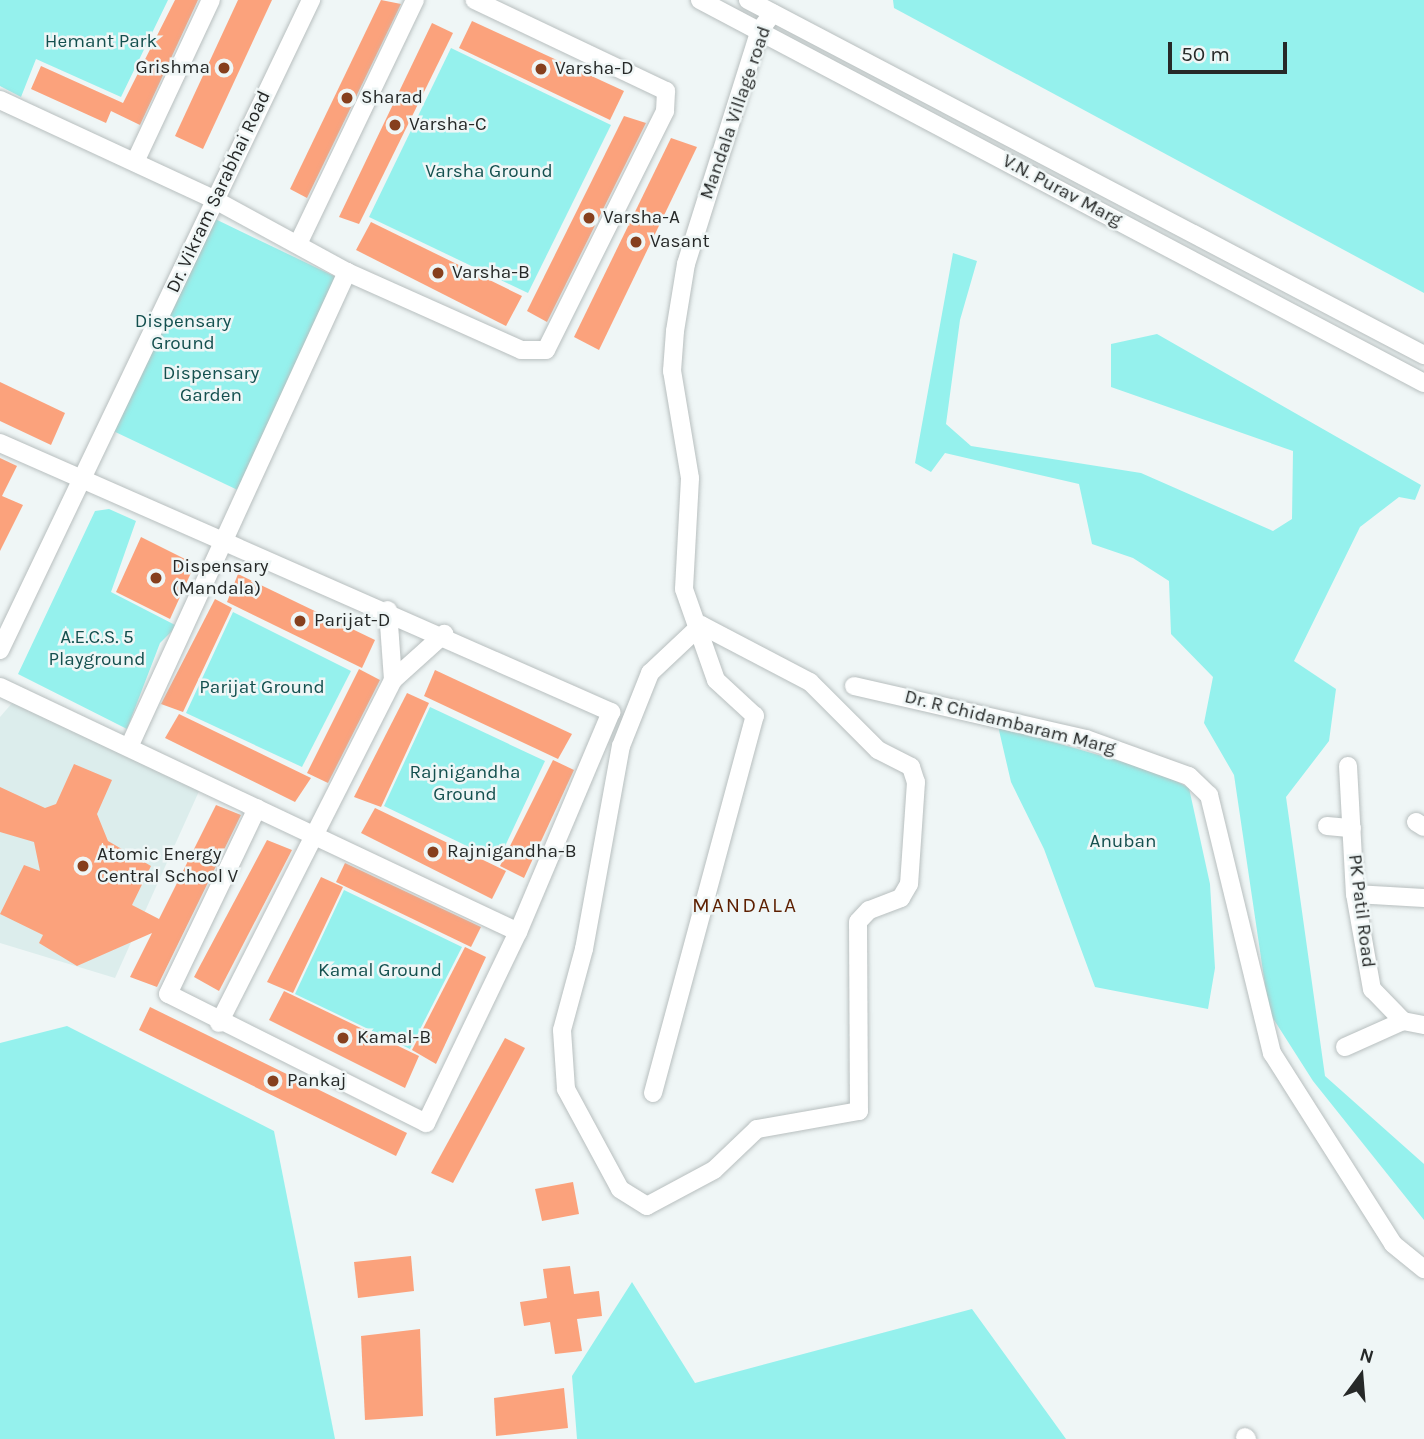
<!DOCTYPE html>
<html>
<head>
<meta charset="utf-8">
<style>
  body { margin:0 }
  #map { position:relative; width:1424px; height:1439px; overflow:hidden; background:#eff6f6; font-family:Karla,sans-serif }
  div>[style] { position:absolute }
  .built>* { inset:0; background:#dcedec }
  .green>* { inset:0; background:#95f1ed }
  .building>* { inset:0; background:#fba27c }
  .roads { filter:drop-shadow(0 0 2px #b8bfbf) drop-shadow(0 0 2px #b8bfbf) }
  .minor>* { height:18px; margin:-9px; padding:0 9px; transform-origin:9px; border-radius:9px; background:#fff }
  .dots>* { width:19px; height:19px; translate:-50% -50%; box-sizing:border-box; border:4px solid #eff6f6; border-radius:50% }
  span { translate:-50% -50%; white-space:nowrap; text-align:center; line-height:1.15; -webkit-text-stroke:5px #eff6f6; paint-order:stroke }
  .park-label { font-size:19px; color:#14504f }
  .poi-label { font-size:19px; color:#262928 }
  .right { translate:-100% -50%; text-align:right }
  .left { translate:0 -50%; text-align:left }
  .street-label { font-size:19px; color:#262928 }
  .neighbourhood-label { font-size:21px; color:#5d1f00; letter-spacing:2px }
  .north { position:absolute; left:1326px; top:1341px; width:70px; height:70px; -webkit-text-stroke:5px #eff6f6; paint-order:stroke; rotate:16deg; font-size:19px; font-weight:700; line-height:28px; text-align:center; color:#262928 }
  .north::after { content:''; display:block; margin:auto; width:24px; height:32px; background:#262928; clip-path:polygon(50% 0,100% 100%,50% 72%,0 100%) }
  .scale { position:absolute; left:1168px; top:42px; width:119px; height:32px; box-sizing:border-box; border:4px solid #262928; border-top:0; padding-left:9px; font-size:21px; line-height:24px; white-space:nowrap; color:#262928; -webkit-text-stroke:5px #eff6f6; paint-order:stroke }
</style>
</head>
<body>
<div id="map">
  <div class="built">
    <div style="clip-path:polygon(13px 702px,200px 789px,115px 978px,0 943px,0 717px)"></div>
  </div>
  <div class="green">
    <div style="clip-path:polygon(0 0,168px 0,121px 97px,36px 59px,21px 97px,0 86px)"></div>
    <div style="clip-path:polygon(893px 0,1424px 0,1424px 293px,894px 8px)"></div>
    <div style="clip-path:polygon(451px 48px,611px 125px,528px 293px,369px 217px)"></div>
    <div style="clip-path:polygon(211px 217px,340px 279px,244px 493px,109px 429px)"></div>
    <div style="clip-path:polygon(953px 253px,977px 261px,960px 320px,946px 424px,971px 446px,1141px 473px,1273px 531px,1292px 519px,1293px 451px,1111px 387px,1111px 344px,1157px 334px,1421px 485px,1415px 500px,1399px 497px,1360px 527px,1294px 661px,1336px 689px,1329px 741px,1286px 797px,1325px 1076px,1424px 1164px,1424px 1220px,1313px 1081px,1269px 1012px,1234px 775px,1204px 723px,1213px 677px,1171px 634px,1169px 581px,1133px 558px,1092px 544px,1079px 484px,945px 453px,931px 472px,915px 463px)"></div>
    <div style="clip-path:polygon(109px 509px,136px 521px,111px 592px,177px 626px,160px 643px,127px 729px,18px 674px,95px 511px)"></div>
    <div style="clip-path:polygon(233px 612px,351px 671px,302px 767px,186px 713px)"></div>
    <div style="clip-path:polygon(430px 707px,545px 761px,498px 861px,384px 806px)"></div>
    <div style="clip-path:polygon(998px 726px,1161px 773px,1189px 788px,1210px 884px,1215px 968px,1208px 1009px,1095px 987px,1044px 849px,1011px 782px)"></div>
    <div style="clip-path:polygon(344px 890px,462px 947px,410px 1049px,295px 994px)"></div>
    <div style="clip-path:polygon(67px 1026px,274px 1131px,335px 1439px,0 1439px,0 1043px)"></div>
    <div style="clip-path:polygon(632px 1282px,695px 1383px,972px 1309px,1066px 1439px,577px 1439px,572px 1376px)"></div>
  </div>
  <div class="building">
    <div style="clip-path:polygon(175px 0,198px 0,140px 125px,111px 111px,106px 123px,31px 89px,41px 66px,123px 103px)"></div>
    <div style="clip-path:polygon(238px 0,272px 0,203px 149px,175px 136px)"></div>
    <div style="clip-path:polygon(381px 0,401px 4px,307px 198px,290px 189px)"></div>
    <div style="clip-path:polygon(472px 21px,624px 91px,610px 120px,459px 48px)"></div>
    <div style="clip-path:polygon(432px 23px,453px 33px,359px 224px,339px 217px)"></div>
    <div style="clip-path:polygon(624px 116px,646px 123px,547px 322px,527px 311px)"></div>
    <div style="clip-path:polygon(671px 138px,697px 147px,599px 350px,574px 337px)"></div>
    <div style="clip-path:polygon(371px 222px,522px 296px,506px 326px,356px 250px)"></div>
    <div style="clip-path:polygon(0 382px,65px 413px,51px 445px,0 421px)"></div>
    <div style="clip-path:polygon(0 458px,17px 466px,2px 496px,23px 505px,0 551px)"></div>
    <div style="clip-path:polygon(141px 537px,195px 564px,170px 619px,116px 592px)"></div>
    <div style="clip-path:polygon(238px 574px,375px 640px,362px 668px,227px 602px)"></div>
    <div style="clip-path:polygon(215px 599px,232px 608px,183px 712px,161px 704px)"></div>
    <div style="clip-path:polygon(359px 669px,380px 680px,328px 783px,307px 773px)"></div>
    <div style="clip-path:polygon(435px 670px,572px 734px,558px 759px,424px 696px)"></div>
    <div style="clip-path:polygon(407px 693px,429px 703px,381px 807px,354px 797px)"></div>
    <div style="clip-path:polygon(179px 714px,311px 778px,295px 802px,165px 738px)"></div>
    <div style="clip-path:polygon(553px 760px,574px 770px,524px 878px,500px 866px)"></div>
    <div style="clip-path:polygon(74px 764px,112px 780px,97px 814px,108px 841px,151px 866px,132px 905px,159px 919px,216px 805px,241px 815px,157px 987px,130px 977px,152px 933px,77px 966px,39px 943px,43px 935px,0 914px,24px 865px,40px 871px,34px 842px,0 832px,0 787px,45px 808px,56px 804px)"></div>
    <div style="clip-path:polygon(375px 808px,506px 871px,492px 899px,361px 833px)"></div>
    <div style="clip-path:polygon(267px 840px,292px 850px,219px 991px,194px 977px)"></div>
    <div style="clip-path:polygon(345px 863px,481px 927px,471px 947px,336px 882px)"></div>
    <div style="clip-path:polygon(321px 877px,343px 887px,293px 993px,267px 982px)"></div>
    <div style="clip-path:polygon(465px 947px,486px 957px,436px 1064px,412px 1050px)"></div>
    <div style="clip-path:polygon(284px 991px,419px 1056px,405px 1088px,269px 1020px)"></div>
    <div style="clip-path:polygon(150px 1007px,407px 1133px,396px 1156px,139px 1030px)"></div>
    <div style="clip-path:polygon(505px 1038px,525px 1048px,453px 1183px,431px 1173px)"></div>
    <div style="clip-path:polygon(573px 1182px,579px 1214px,542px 1221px,535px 1189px)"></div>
    <div style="clip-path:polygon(411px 1256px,414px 1291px,358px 1298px,354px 1262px)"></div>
    <div style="clip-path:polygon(570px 1266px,574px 1294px,599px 1291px,602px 1316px,577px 1319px,582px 1351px,555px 1354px,550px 1322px,524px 1326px,520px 1302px,547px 1298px,543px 1269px)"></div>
    <div style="clip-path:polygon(420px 1329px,423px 1416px,365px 1420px,361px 1336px)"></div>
    <div style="clip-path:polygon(564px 1388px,568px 1428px,496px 1436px,494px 1398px)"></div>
  </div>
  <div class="roads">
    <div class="minor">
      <div style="left:700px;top:0;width:819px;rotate:27.88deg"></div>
      <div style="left:748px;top:0;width:764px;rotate:27.71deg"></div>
      <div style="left:0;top:100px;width:237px;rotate:24.9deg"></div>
      <div style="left:215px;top:200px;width:150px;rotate:28.6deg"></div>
      <div style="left:347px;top:272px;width:191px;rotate:24.1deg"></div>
      <div style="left:521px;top:350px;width:25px"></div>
      <div style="left:546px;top:350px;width:267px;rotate:-63.5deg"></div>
      <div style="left:665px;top:111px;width:20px;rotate:-87deg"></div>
      <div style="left:666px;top:91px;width:212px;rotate:-154.6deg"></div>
      <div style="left:135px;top:162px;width:179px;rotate:-64.9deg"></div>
      <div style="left:298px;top:244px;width:271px;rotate:-64.4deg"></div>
      <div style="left:0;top:443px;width:668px;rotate:23.76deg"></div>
      <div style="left:611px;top:712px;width:239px;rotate:112.9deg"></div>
      <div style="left:518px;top:932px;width:212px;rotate:115.7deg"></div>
      <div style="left:426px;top:1123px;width:288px;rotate:-153.4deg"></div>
      <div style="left:168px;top:994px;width:206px;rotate:-64.4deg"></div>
      <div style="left:701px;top:625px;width:123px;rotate:27.6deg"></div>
      <div style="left:810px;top:682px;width:96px;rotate:45deg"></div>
      <div style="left:878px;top:750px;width:37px;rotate:27deg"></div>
      <div style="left:911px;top:767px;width:16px;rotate:72deg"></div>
      <div style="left:916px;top:782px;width:102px;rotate:93.9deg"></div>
      <div style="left:909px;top:884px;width:16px;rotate:120deg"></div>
      <div style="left:901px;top:898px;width:34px;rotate:159deg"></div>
      <div style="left:869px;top:910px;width:16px;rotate:133deg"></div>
      <div style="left:858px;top:922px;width:189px;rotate:89.7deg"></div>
      <div style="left:859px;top:1111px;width:104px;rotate:170deg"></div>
      <div style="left:757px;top:1129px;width:59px;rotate:136.4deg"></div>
      <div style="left:714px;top:1170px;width:76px;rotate:151.8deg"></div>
      <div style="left:647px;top:1206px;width:32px;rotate:-148deg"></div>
      <div style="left:620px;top:1189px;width:114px;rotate:-118.4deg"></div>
      <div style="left:566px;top:1089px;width:59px;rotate:-93.9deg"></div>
      <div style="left:562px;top:1030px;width:84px;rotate:-74.8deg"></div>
      <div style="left:584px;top:949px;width:206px;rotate:-79.7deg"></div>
      <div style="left:621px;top:746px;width:79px;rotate:-68.3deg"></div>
      <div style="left:650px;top:673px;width:70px;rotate:-43.3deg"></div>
      <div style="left:0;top:650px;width:721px;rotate:-64.43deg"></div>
      <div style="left:393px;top:680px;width:69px;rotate:-42deg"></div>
      <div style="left:854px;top:686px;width:238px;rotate:12.9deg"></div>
      <div style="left:1086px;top:739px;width:109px;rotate:19.8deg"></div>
      <div style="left:1189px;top:776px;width:28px;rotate:44deg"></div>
      <div style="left:1209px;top:795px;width:266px;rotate:76.3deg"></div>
      <div style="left:1272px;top:1053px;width:226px;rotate:57.6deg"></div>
      <div style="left:1393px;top:1244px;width:40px;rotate:39deg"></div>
      <div style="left:0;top:687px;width:573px;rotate:25.31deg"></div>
      <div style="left:129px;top:747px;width:523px;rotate:-65.35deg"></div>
      <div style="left:1348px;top:766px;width:128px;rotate:86.9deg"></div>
      <div style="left:1355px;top:894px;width:97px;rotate:79.9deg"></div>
      <div style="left:1372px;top:989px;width:45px;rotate:45.9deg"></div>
      <div style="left:1403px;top:1021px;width:21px;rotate:11deg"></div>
      <div style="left:1416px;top:822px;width:9px;rotate:32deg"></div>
      <div style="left:1327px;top:826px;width:25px;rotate:5deg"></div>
      <div style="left:1355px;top:894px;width:69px;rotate:3.3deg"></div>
      <div style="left:219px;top:1023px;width:385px;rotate:-63.1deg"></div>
      <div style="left:393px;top:680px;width:70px;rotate:-94.1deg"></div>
      <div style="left:1345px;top:1047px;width:64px;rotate:-24.1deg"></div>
      <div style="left:653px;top:1093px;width:391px;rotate:-74.9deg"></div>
      <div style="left:755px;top:716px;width:53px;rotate:-137.3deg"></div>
      <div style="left:716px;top:680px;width:96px;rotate:-109.4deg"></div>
      <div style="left:684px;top:589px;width:111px;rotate:-86.9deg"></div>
      <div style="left:690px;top:478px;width:109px;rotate:-99.5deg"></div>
      <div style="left:672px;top:371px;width:40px;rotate:-85.7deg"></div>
      <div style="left:675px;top:331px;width:68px;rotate:-80.7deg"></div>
      <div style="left:686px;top:264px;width:245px;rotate:-72.5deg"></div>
      <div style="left:760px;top:30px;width:21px;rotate:-53deg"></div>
      <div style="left:1245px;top:1437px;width:3px;rotate:45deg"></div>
    </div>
  </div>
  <div class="dots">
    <div style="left:224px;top:68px;background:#863f1d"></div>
    <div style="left:541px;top:69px;background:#863f1d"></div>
    <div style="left:347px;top:98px;background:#863f1d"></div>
    <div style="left:395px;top:125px;background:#863f1d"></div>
    <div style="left:589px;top:218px;background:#863f1d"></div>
    <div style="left:636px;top:242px;background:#863f1d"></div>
    <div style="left:438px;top:273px;background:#863f1d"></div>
    <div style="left:156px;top:578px;background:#863f1d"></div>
    <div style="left:300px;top:621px;background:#863f1d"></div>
    <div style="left:433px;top:852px;background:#863f1d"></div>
    <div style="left:83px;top:866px;background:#863f1d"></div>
    <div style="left:343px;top:1038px;background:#863f1d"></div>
    <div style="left:273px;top:1081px;background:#863f1d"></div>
  </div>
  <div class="park-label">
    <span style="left:101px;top:42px">Hemant Park</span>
    <span style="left:489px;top:172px">Varsha Ground</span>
    <span style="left:183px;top:333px">Dispensary<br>Ground</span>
    <span style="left:211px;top:385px">Dispensary<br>Garden</span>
    <span style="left:97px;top:649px">A.E.C.S. 5<br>Playground</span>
    <span style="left:262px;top:688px">Parijat Ground</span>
    <span style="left:465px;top:784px">Rajnigandha<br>Ground</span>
    <span style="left:1123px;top:842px">Anuban</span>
    <span style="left:380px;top:971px">Kamal Ground</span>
  </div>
  <div class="poi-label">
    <span class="right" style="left:210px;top:68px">Grishma</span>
    <span class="left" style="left:555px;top:69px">Varsha-D</span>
    <span class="left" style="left:361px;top:98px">Sharad</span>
    <span class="left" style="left:409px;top:125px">Varsha-C</span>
    <span class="left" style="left:603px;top:218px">Varsha-A</span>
    <span class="left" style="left:650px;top:242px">Vasant</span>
    <span class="left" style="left:452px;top:273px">Varsha-B</span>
    <span class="left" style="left:172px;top:578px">Dispensary<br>(Mandala)</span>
    <span class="left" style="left:314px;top:621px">Parijat-D</span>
    <span class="left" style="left:447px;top:852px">Rajnigandha-B</span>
    <span class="left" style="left:97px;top:866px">Atomic Energy<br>Central School V</span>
    <span class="left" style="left:357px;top:1038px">Kamal-B</span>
    <span class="left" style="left:287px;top:1081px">Pankaj</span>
  </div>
  <div class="street-label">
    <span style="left:736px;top:113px;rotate:-71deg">Mandala Village road</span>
    <span style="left:1062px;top:191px;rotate:28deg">V.N. Purav Marg</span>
    <span style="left:219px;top:192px;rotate:-65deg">Dr. Vikram Sarabhai Road</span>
    <span style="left:1010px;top:723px;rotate:14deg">Dr. R Chidambaram Marg</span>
    <span style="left:1361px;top:911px;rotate:83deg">PK Patil Road</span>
  </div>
  <div class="neighbourhood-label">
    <span style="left:745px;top:905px">MANDALA</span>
  </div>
  <div class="north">N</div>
  <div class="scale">50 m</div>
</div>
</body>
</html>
